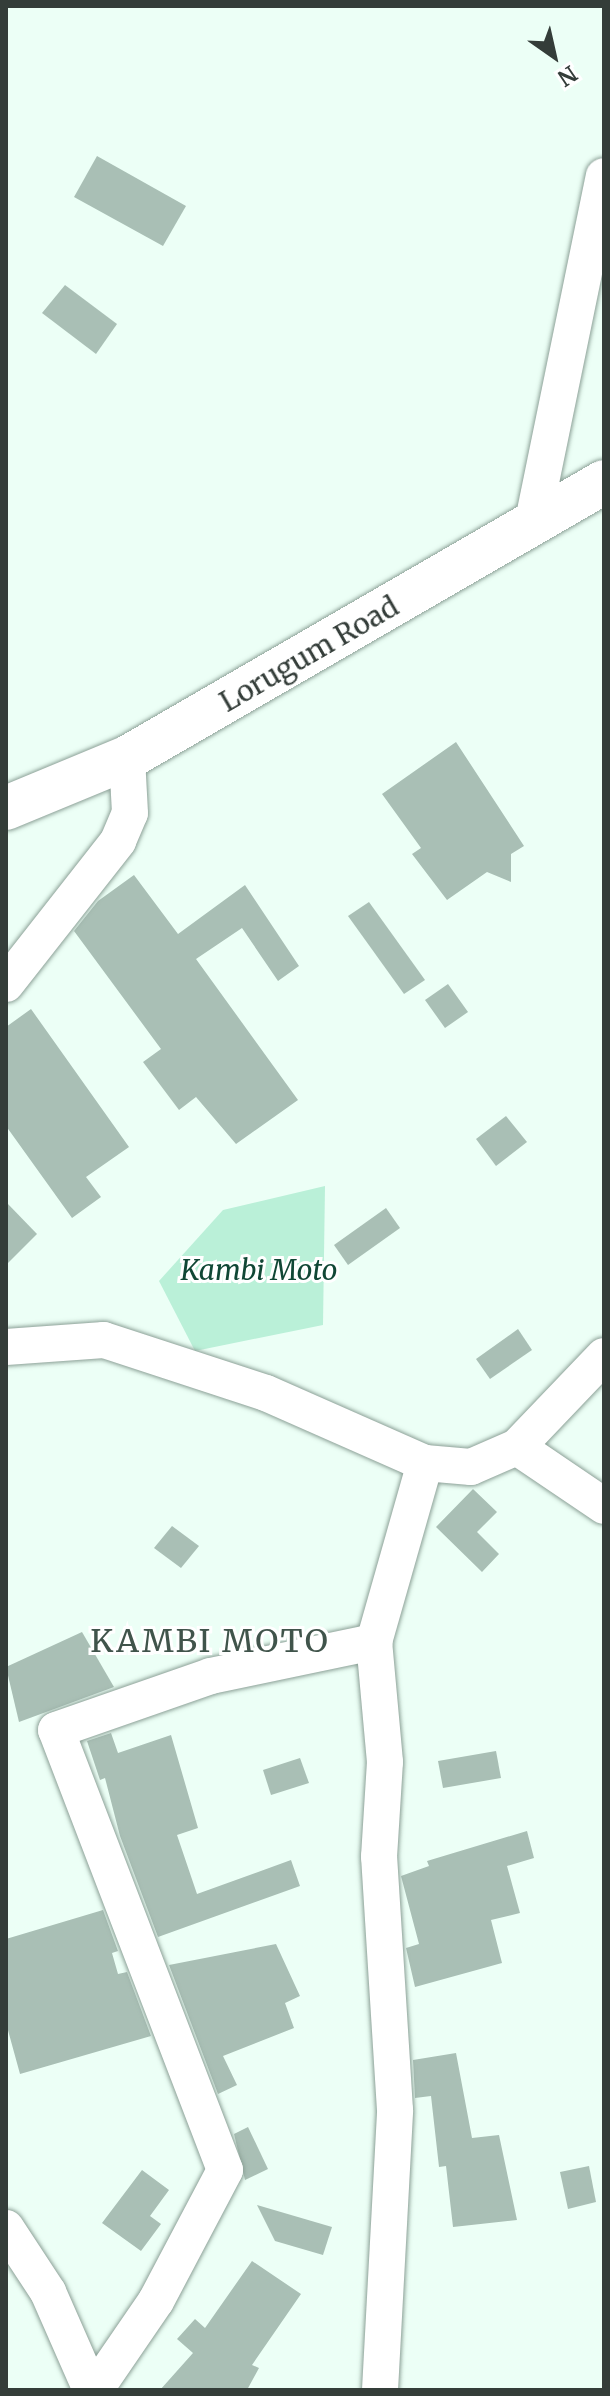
<!DOCTYPE html>
<html>
<head>
<meta charset="utf-8">
<style>
  body { margin:0 }
  #map { position:relative; width:610px; height:2396px; overflow:hidden; background:#ecfff6; font-family:Merriweather,serif }
  div>[style] { position:absolute }
  .green>* { inset:0; background:#baf0d8 }
  .building>* { inset:0; background:#a9bfb5 }
  .roads { filter:drop-shadow(0 0 2px #8ca197) drop-shadow(0 0 2px #8ca197) }
  .street>* { height:36px; margin:-18px; padding:0 18px; transform-origin:18px; border-radius:18px; background:#fff }
  .secondary>* { height:44px; margin:-22px; padding:0 22px; transform-origin:22px; border-radius:22px; background:#fff }
  span { translate:-50% -50%; white-space:nowrap; text-align:center; line-height:1.15; -webkit-text-stroke:6px #fff; paint-order:stroke }
  .street-label { font-size:28px; color:#343d39 }
  .park-label { font-size:28px; color:#104735; font-style:italic }
  .quarter-label { font-size:32px; color:#40544b; letter-spacing:2px }
  .frame { position:absolute; inset:0; border:8px solid #343d39; pointer-events:none }
  .north { position:absolute; left:514px; top:16px; width:80px; height:80px; -webkit-text-stroke:6px #fff; paint-order:stroke; rotate:146deg; font-size:22px; font-weight:700; line-height:32px; text-align:center; color:#343d39 }
  .north::after { content:''; display:block; margin:auto; width:28px; height:36px; background:#343d39; clip-path:polygon(50% 0,100% 100%,50% 72%,0 100%) }
</style>
</head>
<body>
<div id="map">
  <div class="green">
    <div style="clip-path:polygon(325px 1186px,323px 1325px,195px 1351px,159px 1281px,223px 1210px)"></div>
  </div>
  <div class="building">
    <div style="clip-path:polygon(97px 156px,186px 206px,163px 246px,74px 197px)"></div>
    <div style="clip-path:polygon(65px 285px,117px 324px,96px 354px,42px 313px)"></div>
    <div style="clip-path:polygon(456px 742px,524px 846px,511px 854px,511px 882px,487px 872px,447px 900px,412px 854px,421px 848px,382px 794px)"></div>
    <div style="clip-path:polygon(134px 875px,178px 934px,245px 885px,299px 966px,278px 981px,242px 928px,196px 959px,298px 1100px,236px 1144px,196px 1097px,179px 1110px,143px 1062px,161px 1049px,74px 931px,98px 901px)"></div>
    <div style="clip-path:polygon(369px 902px,425px 980px,404px 994px,348px 916px)"></div>
    <div style="clip-path:polygon(448px 984px,468px 1012px,445px 1028px,425px 1000px)"></div>
    <div style="clip-path:polygon(31px 1009px,129px 1147px,86px 1177px,101px 1197px,72px 1218px,6px 1126px,6px 1027px)"></div>
    <div style="clip-path:polygon(506px 1116px,527px 1142px,496px 1166px,476px 1139px)"></div>
    <div style="clip-path:polygon(6px 1202px,37px 1234px,6px 1265px)"></div>
    <div style="clip-path:polygon(386px 1208px,400px 1228px,348px 1265px,334px 1245px)"></div>
    <div style="clip-path:polygon(518px 1329px,532px 1350px,490px 1379px,476px 1359px)"></div>
    <div style="clip-path:polygon(473px 1489px,497px 1512px,477px 1532px,499px 1554px,482px 1572px,436px 1527px)"></div>
    <div style="clip-path:polygon(172px 1526px,199px 1546px,181px 1568px,154px 1548px)"></div>
    <div style="clip-path:polygon(82px 1632px,114px 1687px,19px 1722px,6px 1667px)"></div>
    <div style="clip-path:polygon(111px 1733px,118px 1753px,171px 1735px,198px 1828px,177px 1835px,197px 1894px,291px 1860px,300px 1886px,158px 1937px,120px 1836px,105px 1778px,100px 1780px,87px 1741px)"></div>
    <div style="clip-path:polygon(496px 1751px,501px 1778px,443px 1788px,438px 1761px)"></div>
    <div style="clip-path:polygon(300px 1758px,309px 1783px,271px 1795px,263px 1770px)"></div>
    <div style="clip-path:polygon(527px 1831px,534px 1858px,507px 1866px,520px 1913px,491px 1920px,502px 1963px,415px 1987px,406px 1948px,419px 1944px,401px 1876px,429px 1866px,427px 1861px)"></div>
    <div style="clip-path:polygon(103px 1910px,118px 1951px,112px 1953px,118px 1974px,127px 1972px,151px 2036px,20px 2074px,6px 2023px,6px 1939px)"></div>
    <div style="clip-path:polygon(276px 1944px,300px 1996px,285px 2003px,294px 2028px,223px 2056px,237px 2085px,218px 2094px,169px 1965px)"></div>
    <div style="clip-path:polygon(456px 2053px,472px 2138px,499px 2135px,517px 2220px,453px 2227px,446px 2166px,439px 2167px,431px 2096px,415px 2098px,413px 2060px)"></div>
    <div style="clip-path:polygon(248px 2127px,268px 2169px,245px 2180px,234px 2134px)"></div>
    <div style="clip-path:polygon(589px 2166px,596px 2202px,568px 2209px,560px 2172px)"></div>
    <div style="clip-path:polygon(142px 2170px,169px 2190px,150px 2216px,161px 2224px,141px 2251px,102px 2223px)"></div>
    <div style="clip-path:polygon(257px 2205px,332px 2227px,323px 2255px,275px 2241px)"></div>
    <div style="clip-path:polygon(252px 2261px,301px 2294px,252px 2365px,259px 2368px,247px 2390px,160px 2390px,193px 2353px,177px 2339px,195px 2319px,205px 2328px)"></div>
  </div>
  <div class="roads">
    <div class="street">
      <div style="left:532px;top:526px;width:357px;rotate:-78.4deg"></div>
      <div style="left:6px;top:984px;width:182px;rotate:-51.9deg"></div>
      <div style="left:118px;top:841px;width:30px;rotate:-67deg"></div>
      <div style="left:130px;top:813px;width:55px;rotate:-93.1deg"></div>
      <div style="left:6px;top:1347px;width:98px;rotate:-4.1deg"></div>
      <div style="left:104px;top:1340px;width:170px;rotate:18.1deg"></div>
      <div style="left:266px;top:1393px;width:174px;rotate:23.8deg"></div>
      <div style="left:425px;top:1463px;width:46px;rotate:5deg"></div>
      <div style="left:471px;top:1467px;width:50px;rotate:-23.5deg"></div>
      <div style="left:517px;top:1447px;width:105px;rotate:34.1deg"></div>
      <div style="left:517px;top:1447px;width:126px;rotate:-46.3deg"></div>
      <div style="left:6px;top:2228px;width:77px;rotate:56.7deg"></div>
      <div style="left:48px;top:2292px;width:107px;rotate:66.3deg"></div>
      <div style="left:95px;top:2390px;width:108px;rotate:-55.6deg"></div>
      <div style="left:156px;top:2301px;width:148px;rotate:-62.2deg"></div>
      <div style="left:225px;top:2170px;width:471px;rotate:-111deg"></div>
      <div style="left:56px;top:1730px;width:164px;rotate:-19.2deg"></div>
      <div style="left:211px;top:1676px;width:167px;rotate:-11.8deg"></div>
      <div style="left:380px;top:2390px;width:280px;rotate:-86.9deg"></div>
      <div style="left:395px;top:2110px;width:254px;rotate:-93.6deg"></div>
      <div style="left:379px;top:1857px;width:95px;rotate:-86.4deg"></div>
      <div style="left:385px;top:1762px;width:121px;rotate:-95.2deg"></div>
      <div style="left:374px;top:1642px;width:186px;rotate:-74.1deg"></div>
    </div>
    <div class="secondary">
      <div style="left:6px;top:808px;width:131px;rotate:-22.5deg"></div>
      <div style="left:127px;top:758px;width:551px;rotate:-30.05deg"></div>
    </div>
  </div>
  <div class="street-label">
    <span style="left:309px;top:654px;rotate:-30deg">Lorugum Road</span>
  </div>
  <div class="park-label">
    <span style="left:259px;top:1270px">Kambi Moto</span>
  </div>
  <div class="quarter-label">
    <span style="left:210px;top:1641px">KAMBI MOTO</span>
  </div>
  <div class="frame"></div>
  <div class="north">N</div>
</div>
</body>
</html>
